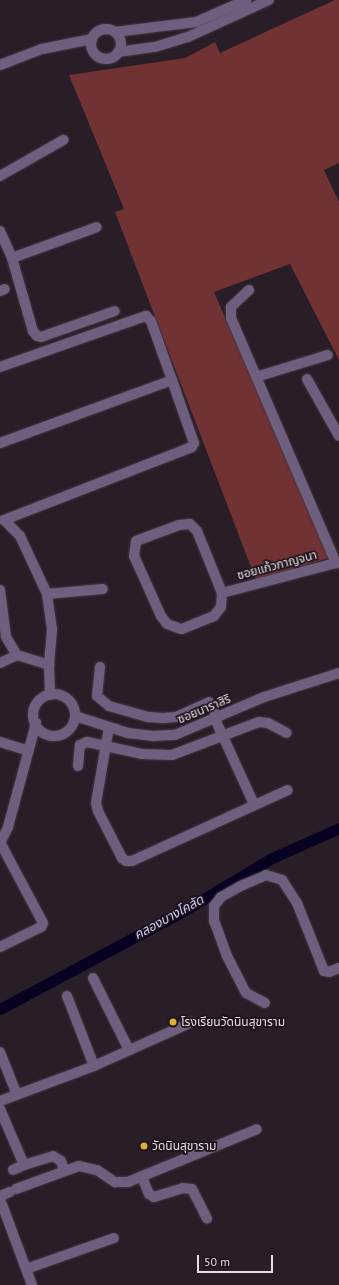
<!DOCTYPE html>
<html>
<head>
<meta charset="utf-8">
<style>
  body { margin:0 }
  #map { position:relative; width:339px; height:1285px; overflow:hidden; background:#291d27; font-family:"PT Sans","Noto Sans Thai",sans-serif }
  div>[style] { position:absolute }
  .green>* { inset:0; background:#713234 }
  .canal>* { height:11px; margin:-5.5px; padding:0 5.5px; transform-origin:5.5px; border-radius:5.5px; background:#070122 }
  .roads { filter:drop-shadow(0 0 1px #443842) drop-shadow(0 0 1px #443842) }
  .minor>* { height:10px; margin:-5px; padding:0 5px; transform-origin:5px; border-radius:5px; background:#6f5f7e }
  .minor>.ring { margin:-5px; padding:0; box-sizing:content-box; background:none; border:10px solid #6f5f7e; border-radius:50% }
  .dots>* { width:11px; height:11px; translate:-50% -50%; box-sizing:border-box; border:2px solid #1f141d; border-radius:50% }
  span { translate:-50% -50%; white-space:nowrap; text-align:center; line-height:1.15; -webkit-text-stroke:3.5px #1f141d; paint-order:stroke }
  .street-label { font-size:12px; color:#e7dee5 }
  .poi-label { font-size:12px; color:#e7dee5 }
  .left { translate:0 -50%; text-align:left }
  .water-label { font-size:13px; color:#cbcbf6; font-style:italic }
  .scale { position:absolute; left:197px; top:1255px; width:76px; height:18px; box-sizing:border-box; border:2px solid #e7dee5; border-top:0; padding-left:5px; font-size:12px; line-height:14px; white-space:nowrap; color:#e7dee5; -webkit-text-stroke:3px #1f141d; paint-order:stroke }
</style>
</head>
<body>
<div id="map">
  <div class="green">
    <div style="clip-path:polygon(335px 0,339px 0,339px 163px,324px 170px,339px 202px,339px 360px,290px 264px,214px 292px,329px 558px,256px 580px,115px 212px,124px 209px,69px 75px,185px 58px,215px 42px,220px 53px)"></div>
  </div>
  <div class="canal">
    <div style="left:0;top:1009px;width:204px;rotate:-28.1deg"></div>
    <div style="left:180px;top:913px;width:107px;rotate:-30.9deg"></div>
    <div style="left:272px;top:858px;width:73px;rotate:-24.1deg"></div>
  </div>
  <div class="roads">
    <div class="minor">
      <div class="ring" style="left:91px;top:29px;width:20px;height:20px"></div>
      <div style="left:115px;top:32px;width:82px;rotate:-7deg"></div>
      <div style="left:196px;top:22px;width:55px;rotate:-23.7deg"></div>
      <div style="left:118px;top:52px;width:37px;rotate:-8deg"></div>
      <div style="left:155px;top:47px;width:34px;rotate:-17deg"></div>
      <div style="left:188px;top:37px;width:89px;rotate:-24.6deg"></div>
      <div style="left:0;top:65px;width:45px;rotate:-20.9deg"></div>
      <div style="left:42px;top:49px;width:51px;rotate:-11.3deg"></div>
      <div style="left:0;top:176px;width:73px;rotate:-29.7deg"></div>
      <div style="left:0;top:231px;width:30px;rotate:66deg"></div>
      <div style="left:12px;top:258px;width:76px;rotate:74deg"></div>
      <div style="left:33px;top:331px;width:6px;rotate:51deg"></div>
      <div style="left:37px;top:336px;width:4px;rotate:14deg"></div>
      <div style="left:41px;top:337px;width:78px;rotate:-19.4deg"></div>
      <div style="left:12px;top:258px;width:90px;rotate:-20deg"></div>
      <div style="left:249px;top:290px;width:25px;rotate:137deg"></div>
      <div style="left:231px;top:307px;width:11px;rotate:90deg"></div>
      <div style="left:231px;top:318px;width:267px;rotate:66.8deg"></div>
      <div style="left:0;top:291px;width:5px;rotate:-22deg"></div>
      <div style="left:0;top:367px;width:155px;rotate:-19.3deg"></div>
      <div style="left:146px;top:316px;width:7px;rotate:45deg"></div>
      <div style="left:151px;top:321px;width:63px;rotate:70.4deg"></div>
      <div style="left:256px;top:377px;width:75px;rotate:-17deg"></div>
      <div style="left:307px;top:379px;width:65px;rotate:60.7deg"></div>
      <div style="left:0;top:443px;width:183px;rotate:-20.1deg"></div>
      <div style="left:172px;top:380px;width:67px;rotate:70.8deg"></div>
      <div style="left:194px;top:443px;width:4px;rotate:117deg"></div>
      <div style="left:192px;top:447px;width:202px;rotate:158.8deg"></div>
      <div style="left:4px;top:520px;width:23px;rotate:45deg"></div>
      <div style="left:20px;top:536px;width:64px;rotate:65deg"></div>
      <div style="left:47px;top:594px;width:36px;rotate:82deg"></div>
      <div style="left:52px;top:630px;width:35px;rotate:95deg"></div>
      <div style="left:0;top:590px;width:47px;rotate:82.7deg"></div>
      <div style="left:6px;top:637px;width:21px;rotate:59deg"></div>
      <div style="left:222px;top:593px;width:14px;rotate:94deg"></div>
      <div style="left:221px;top:607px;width:11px;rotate:128deg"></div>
      <div style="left:214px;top:616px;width:35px;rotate:158deg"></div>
      <div style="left:181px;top:629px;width:15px;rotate:-160deg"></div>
      <div style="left:167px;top:624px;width:10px;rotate:-127deg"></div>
      <div style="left:161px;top:616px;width:66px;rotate:-114.2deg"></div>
      <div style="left:134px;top:556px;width:15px;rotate:-82deg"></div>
      <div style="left:136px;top:541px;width:46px;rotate:-20.4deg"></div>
      <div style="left:179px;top:525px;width:11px;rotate:-5deg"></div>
      <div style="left:190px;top:524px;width:10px;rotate:45deg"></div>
      <div style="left:197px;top:531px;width:67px;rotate:68deg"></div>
      <div style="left:222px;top:593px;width:121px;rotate:-14.8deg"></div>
      <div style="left:47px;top:594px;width:56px;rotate:-5.1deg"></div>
      <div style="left:0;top:663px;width:19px;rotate:-25deg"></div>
      <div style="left:17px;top:655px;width:34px;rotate:17deg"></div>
      <div style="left:49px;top:665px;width:30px;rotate:88deg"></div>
      <div style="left:100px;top:667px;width:29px;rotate:96deg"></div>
      <div style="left:97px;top:696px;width:16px;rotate:40deg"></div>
      <div style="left:109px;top:706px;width:41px;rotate:15.8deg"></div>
      <div style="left:148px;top:717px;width:15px;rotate:4deg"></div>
      <div style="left:163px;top:718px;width:13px;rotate:-4deg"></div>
      <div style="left:176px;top:717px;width:36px;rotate:-24deg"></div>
      <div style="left:209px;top:702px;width:18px;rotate:61deg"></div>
      <div class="ring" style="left:33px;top:694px;width:32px;height:32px"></div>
      <div style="left:75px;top:716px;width:56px;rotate:17.8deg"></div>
      <div style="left:128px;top:733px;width:25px;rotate:7deg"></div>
      <div style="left:153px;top:736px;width:22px;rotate:-3deg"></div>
      <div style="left:175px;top:735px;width:97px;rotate:-23.1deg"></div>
      <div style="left:264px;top:697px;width:79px;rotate:-17.7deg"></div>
      <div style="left:215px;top:719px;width:94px;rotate:65.4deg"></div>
      <div style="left:109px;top:727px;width:77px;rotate:99.7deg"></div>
      <div style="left:96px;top:803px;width:8px;rotate:76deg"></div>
      <div style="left:98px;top:811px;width:53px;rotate:62.9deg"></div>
      <div style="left:122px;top:858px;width:5px;rotate:37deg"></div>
      <div style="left:126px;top:861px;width:6px"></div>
      <div style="left:132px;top:861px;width:171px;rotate:-24.5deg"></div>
      <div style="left:0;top:742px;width:30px;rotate:17deg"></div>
      <div style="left:78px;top:766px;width:21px;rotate:-85deg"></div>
      <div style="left:80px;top:745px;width:8px;rotate:-23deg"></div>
      <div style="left:87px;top:742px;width:56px;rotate:12.3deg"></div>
      <div style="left:142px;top:754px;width:30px;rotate:2deg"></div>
      <div style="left:172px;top:755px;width:93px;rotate:-20.8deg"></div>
      <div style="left:259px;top:722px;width:9px;rotate:6deg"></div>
      <div style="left:268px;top:723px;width:21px;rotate:28deg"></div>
      <div style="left:0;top:843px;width:18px;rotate:-63deg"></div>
      <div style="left:8px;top:827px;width:108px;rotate:-74.9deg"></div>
      <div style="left:0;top:947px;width:46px;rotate:-26deg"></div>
      <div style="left:41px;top:927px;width:4px;rotate:-63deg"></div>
      <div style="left:43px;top:923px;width:92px;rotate:-118deg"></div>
      <div style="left:93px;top:978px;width:80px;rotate:63.4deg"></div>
      <div style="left:67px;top:996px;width:75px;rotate:68.9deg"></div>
      <div style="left:265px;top:1003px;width:21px;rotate:-152deg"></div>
      <div style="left:246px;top:993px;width:42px;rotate:-117.2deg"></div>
      <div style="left:227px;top:956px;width:37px;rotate:-110deg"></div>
      <div style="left:214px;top:921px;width:15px;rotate:-90deg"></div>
      <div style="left:214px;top:906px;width:11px;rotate:-52deg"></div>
      <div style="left:221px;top:897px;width:25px;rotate:-29deg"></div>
      <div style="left:243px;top:885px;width:25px;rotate:-23deg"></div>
      <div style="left:266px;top:875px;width:17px;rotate:17deg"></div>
      <div style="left:282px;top:880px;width:27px;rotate:57deg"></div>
      <div style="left:297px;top:903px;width:73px;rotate:68.3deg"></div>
      <div style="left:324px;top:971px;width:5px;rotate:11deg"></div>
      <div style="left:329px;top:972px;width:11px;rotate:-22deg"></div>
      <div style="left:0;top:1052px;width:46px;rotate:68.4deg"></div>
      <div style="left:0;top:1101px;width:100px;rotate:-20.4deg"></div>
      <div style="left:94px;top:1066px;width:107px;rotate:-24.2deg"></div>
      <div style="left:0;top:1109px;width:61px;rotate:66.8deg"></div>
      <div style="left:24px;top:1165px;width:12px;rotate:156deg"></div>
      <div style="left:24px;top:1165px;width:30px;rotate:-17deg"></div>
      <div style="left:53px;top:1156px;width:9px;rotate:32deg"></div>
      <div style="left:61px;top:1161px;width:9px;rotate:72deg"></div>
      <div style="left:142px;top:1177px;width:18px;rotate:68deg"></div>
      <div style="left:149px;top:1194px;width:6px;rotate:31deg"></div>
      <div style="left:154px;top:1197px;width:30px;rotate:-17deg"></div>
      <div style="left:183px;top:1188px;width:9px;rotate:6deg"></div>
      <div style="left:192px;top:1189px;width:33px;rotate:63deg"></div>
      <div style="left:16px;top:1189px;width:67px;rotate:-20.1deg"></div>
      <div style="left:79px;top:1166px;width:18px;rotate:13deg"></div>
      <div style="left:97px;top:1170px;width:22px;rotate:34deg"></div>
      <div style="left:115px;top:1182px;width:13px"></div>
      <div style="left:128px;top:1182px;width:139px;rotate:-22.3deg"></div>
      <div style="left:0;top:1196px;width:11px;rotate:-22deg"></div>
      <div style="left:0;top:1199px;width:92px;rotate:69.6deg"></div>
      <div style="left:26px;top:1269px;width:93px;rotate:-19.4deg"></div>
    </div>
  </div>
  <div class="dots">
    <div style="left:173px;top:1022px;background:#dab334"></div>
    <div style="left:144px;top:1146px;background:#dab334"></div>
  </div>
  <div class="street-label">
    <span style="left:277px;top:565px;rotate:-15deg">ซอยแก้วกาญจนา</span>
    <span style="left:204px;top:709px;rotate:-23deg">ซอยนาราสิริ</span>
  </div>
  <div class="poi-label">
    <span class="left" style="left:181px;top:1022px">โรงเรียนวัดนินสุขาราม</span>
    <span class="left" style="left:152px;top:1146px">วัดนินสุขาราม</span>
  </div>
  <div class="water-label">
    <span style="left:169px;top:918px;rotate:-29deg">คลองบางโคลัด</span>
  </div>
  <div class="scale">50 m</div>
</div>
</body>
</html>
